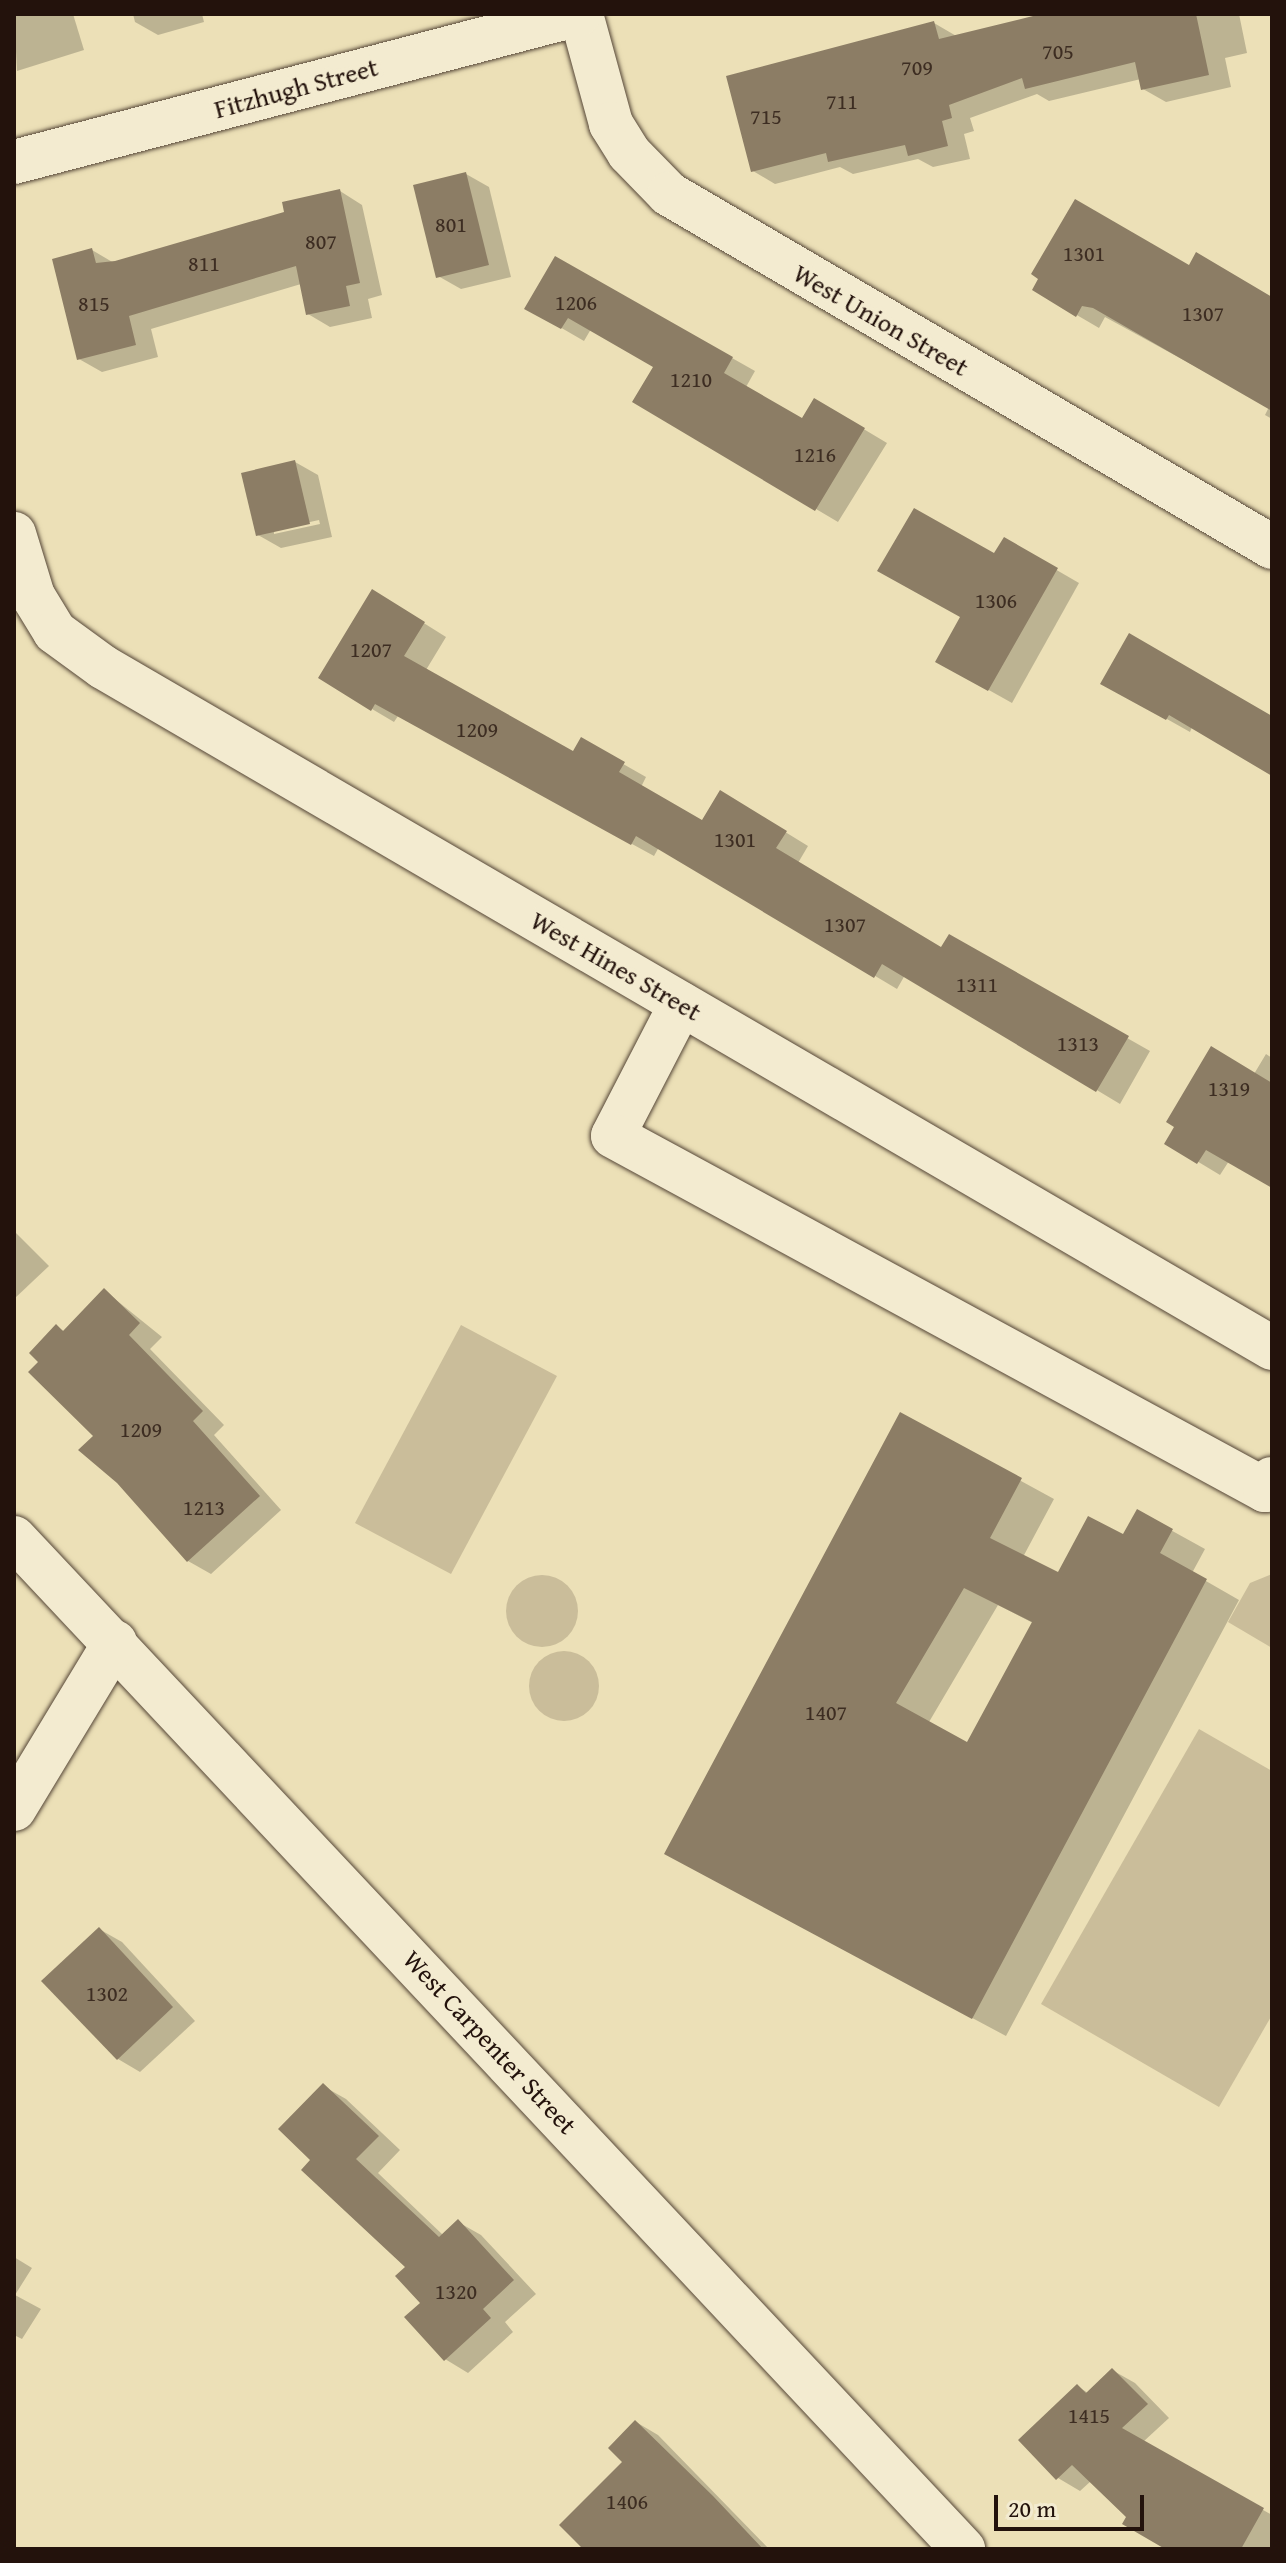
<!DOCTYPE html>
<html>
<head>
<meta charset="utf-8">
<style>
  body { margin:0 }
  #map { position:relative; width:1286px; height:2563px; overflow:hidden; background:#ece0b7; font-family:"Gentium Book Plus",serif }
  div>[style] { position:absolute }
  .green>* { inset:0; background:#cabd9a }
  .round { border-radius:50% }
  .shadow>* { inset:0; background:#0003 }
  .building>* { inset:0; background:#8c7d65 }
  .roads { filter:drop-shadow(0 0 2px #554637) drop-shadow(0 0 2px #554637) }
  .minor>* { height:44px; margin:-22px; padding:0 22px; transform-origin:22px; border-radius:22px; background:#f3ebd0 }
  span { translate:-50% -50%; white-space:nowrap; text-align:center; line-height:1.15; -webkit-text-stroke:8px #f3ebd0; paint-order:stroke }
  .number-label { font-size:22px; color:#3d2d22 }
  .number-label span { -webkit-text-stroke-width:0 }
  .street-label { font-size:26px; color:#23120c }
  .frame { position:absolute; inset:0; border:16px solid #23120c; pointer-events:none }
  .scale { position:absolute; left:994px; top:2495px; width:150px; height:36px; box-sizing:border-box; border:4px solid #23120c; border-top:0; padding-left:10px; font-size:24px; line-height:28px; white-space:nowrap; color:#23120c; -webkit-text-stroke:6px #f3ebd0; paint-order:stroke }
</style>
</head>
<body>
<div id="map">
  <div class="green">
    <div style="clip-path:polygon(461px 1325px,557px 1376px,451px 1574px,355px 1523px)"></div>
    <div style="clip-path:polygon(1272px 1574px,1272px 1648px,1228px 1622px,1250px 1583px)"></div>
    <div class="round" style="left:506px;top:1575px;width:72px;height:72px"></div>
    <div class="round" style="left:529px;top:1651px;width:70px;height:70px"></div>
    <div style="clip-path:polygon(1199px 1729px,1272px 1771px,1272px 2015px,1219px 2107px,1041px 2004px)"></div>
  </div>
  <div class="shadow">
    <div style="clip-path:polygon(14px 14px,73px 14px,84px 50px,17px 71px)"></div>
    <div style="clip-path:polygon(133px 14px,202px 14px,204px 22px,158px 35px,135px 22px)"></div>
    <div style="clip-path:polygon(1052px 14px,1239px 14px,1247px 53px,1225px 58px,1231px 87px,1166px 102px,1143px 89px,1141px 79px,1049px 101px,1037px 94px,970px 118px,974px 131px,964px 134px,970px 159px,933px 167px,918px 159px,853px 174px,840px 167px,775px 184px,753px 171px,934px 23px,958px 37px)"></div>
    <div style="clip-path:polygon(466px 174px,489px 187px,511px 277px,461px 289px,438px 276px)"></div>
    <div style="clip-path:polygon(340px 191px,362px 205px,382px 295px,368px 299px,372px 318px,330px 327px,308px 314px,301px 284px,151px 329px,158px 357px,102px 372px,79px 359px,92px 250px,114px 263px,286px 213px)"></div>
    <div style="clip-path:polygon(555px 258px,755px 371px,746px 387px,803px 420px,815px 400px,887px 443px,838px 522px,635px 402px,656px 366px,591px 329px,584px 341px,527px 308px)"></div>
    <div style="clip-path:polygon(1190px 267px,1272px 299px,1272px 419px,1265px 415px,1269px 407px,1105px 317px,1099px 328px,1034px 290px)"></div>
    <div style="clip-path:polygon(evenodd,295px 462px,318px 475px,332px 537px,281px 548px,258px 535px,295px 462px,319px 520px,320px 524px,274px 534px,274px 530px,319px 520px)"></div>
    <div style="clip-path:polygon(1005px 540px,1079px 583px,1012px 703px,937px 661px)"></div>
    <div style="clip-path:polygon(395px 605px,446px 637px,426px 670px,573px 754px,581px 740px,646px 777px,641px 787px,703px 822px,743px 806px,808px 846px,798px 863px,942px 949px,949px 937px,1150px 1051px,1120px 1104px,905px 975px,897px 989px,659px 847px,654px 856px,398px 716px,394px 722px,372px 709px)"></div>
    <div style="clip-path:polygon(1103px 683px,1272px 719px,1272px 774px,1192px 727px,1190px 732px)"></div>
    <div style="clip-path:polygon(1266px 1054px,1272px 1058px,1272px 1186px,1229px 1161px,1220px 1175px,1167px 1143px,1254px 1074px)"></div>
    <div style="clip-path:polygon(14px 1231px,49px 1266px,14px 1299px)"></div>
    <div style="clip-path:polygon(105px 1291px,162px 1337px,150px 1349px,224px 1425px,214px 1435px,281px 1510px,211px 1574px,188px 1561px,41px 1362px,57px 1327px,65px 1332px)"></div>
    <div style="clip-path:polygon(evenodd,901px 1415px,1054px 1499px,1023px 1557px,1059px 1574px,1124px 1537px,1138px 1512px,1205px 1549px,1192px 1573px,1239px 1600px,1006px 2036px,699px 1872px,901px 1415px,998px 1605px,1033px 1623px,968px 1744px,929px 1722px,998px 1605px)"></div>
    <div style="clip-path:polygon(99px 1929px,122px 1942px,195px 2021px,140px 2072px,118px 2059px)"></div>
    <div style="clip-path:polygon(323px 2086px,346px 2099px,400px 2150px,378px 2173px,443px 2235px,458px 2222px,481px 2235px,536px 2294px,505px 2322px,513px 2332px,468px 2373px,445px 2359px,408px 2267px,313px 2160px)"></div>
    <div style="clip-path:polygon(14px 2257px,32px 2268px,15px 2295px,41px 2309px,22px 2339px,14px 2335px)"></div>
    <div style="clip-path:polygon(1112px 2370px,1135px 2383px,1169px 2418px,1143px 2442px,1272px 2515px,1271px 2549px,1169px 2549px,1091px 2481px,1080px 2491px,1058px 2478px,1077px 2386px,1088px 2393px)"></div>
    <div style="clip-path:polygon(636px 2422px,658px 2435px,769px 2549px,586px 2549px,625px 2462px)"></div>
  </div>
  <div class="building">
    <div style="clip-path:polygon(1041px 14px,1196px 14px,1209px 75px,1141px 90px,1135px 62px,1025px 89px,1022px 78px,949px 105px,952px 118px,942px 121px,948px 146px,908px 156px,905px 145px,828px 162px,826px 153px,751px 172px,726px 76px,934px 21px,939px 39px)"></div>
    <div style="clip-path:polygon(466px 172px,489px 265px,436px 278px,413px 185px)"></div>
    <div style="clip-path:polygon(340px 189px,360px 283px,346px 286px,350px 306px,306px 315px,296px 266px,129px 316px,136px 345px,77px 360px,52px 259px,92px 248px,96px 263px,115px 261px,284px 212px,282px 202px)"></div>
    <div style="clip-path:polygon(1075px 199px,1189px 265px,1196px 252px,1272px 297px,1272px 411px,1093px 308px,1082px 306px,1076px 317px,1032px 290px,1038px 279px,1031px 274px)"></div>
    <div style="clip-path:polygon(555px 256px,733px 357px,724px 373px,802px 418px,814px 398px,865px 428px,815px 511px,632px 402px,653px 367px,568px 318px,561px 329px,524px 309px)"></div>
    <div style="clip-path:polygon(295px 460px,310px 524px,256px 536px,241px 473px)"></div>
    <div style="clip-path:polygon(914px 508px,994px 553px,1004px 537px,1058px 568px,988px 691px,935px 662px,960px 617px,877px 571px)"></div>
    <div style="clip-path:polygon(372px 589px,425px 622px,404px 656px,573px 751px,581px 737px,625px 762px,619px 772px,702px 820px,720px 790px,787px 831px,776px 848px,941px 947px,949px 934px,1129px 1036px,1096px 1092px,882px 964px,874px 978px,636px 836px,631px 845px,375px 704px,371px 711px,318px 678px)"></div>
    <div style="clip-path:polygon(1129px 633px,1272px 716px,1272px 776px,1169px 715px,1166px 720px,1100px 684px)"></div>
    <div style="clip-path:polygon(1211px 1046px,1272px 1083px,1272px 1188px,1206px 1150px,1197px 1164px,1164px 1144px,1174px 1127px,1166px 1122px)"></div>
    <div style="clip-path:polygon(104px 1288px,140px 1323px,129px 1335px,203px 1411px,193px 1421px,260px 1496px,187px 1562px,117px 1483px,78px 1450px,93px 1436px,28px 1372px,38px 1362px,29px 1353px,56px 1324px,63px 1331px)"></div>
    <div style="clip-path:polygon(evenodd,900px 1412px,1022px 1478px,990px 1538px,1058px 1572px,1088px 1516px,1123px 1534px,1137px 1509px,1173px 1529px,1160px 1553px,1207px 1579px,972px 2019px,664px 1854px,900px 1412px,964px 1588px,1032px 1622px,967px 1742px,896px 1703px,964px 1588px)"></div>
    <div style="clip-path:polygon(99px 1927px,173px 2007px,117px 2060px,41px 1981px)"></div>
    <div style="clip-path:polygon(323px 2083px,379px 2136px,356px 2159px,439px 2237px,458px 2219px,514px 2280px,483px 2309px,491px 2318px,444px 2361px,404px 2317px,420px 2303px,395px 2276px,405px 2267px,301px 2170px,310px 2160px,278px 2129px)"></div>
    <div style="clip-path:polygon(1112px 2368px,1148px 2404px,1122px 2428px,1264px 2508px,1241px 2549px,1165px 2549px,1122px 2524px,1126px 2517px,1072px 2465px,1056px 2480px,1018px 2440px,1077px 2384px,1086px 2393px)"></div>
    <div style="clip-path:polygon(635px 2420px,713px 2496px,763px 2549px,583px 2549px,559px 2525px,622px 2462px,608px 2448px)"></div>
  </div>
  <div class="roads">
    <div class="minor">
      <div style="left:581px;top:14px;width:114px;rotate:74.7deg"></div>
      <div style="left:611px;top:124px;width:34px;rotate:58deg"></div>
      <div style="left:629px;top:153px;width:57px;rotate:45.7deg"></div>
      <div style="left:669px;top:194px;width:699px;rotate:30.34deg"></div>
      <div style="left:14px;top:162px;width:584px;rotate:-14.68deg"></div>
      <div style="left:14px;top:534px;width:65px;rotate:73deg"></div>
      <div style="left:33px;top:596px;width:42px;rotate:58.6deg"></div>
      <div style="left:55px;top:632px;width:59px;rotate:36.1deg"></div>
      <div style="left:103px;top:667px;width:1353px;rotate:30.22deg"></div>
      <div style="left:681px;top:1004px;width:148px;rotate:117.3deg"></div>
      <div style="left:613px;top:1136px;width:742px;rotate:28.5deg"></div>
      <div style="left:1265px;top:1490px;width:13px;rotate:-58deg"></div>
      <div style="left:14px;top:1538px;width:1387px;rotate:46.81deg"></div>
      <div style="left:14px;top:1809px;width:195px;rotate:-58.8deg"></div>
    </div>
  </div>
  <div class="number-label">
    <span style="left:1058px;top:52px">705</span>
    <span style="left:917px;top:68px">709</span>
    <span style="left:842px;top:102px">711</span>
    <span style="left:766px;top:117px">715</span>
    <span style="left:451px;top:225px">801</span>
    <span style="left:321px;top:242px">807</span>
    <span style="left:1084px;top:254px">1301</span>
    <span style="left:204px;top:264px">811</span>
    <span style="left:576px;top:303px">1206</span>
    <span style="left:94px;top:304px">815</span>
    <span style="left:1203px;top:314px">1307</span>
    <span style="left:691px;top:380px">1210</span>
    <span style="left:815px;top:455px">1216</span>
    <span style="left:996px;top:601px">1306</span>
    <span style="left:371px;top:650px">1207</span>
    <span style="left:477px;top:730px">1209</span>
    <span style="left:735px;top:840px">1301</span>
    <span style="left:845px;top:925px">1307</span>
    <span style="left:977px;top:985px">1311</span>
    <span style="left:1078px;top:1044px">1313</span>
    <span style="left:1229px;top:1089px">1319</span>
    <span style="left:141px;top:1430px">1209</span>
    <span style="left:204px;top:1508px">1213</span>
    <span style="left:826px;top:1713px">1407</span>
    <span style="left:107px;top:1994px">1302</span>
    <span style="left:456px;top:2292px">1320</span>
    <span style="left:1089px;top:2416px">1415</span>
    <span style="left:627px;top:2502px">1406</span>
  </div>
  <div class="street-label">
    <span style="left:296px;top:88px;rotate:-15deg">Fitzhugh Street</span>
    <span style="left:881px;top:320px;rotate:30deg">West Union Street</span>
    <span style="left:616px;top:966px;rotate:30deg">West Hines Street</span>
    <span style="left:490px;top:2042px;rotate:47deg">West Carpenter Street</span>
  </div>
  <div class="frame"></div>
  <div class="scale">20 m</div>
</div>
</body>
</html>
